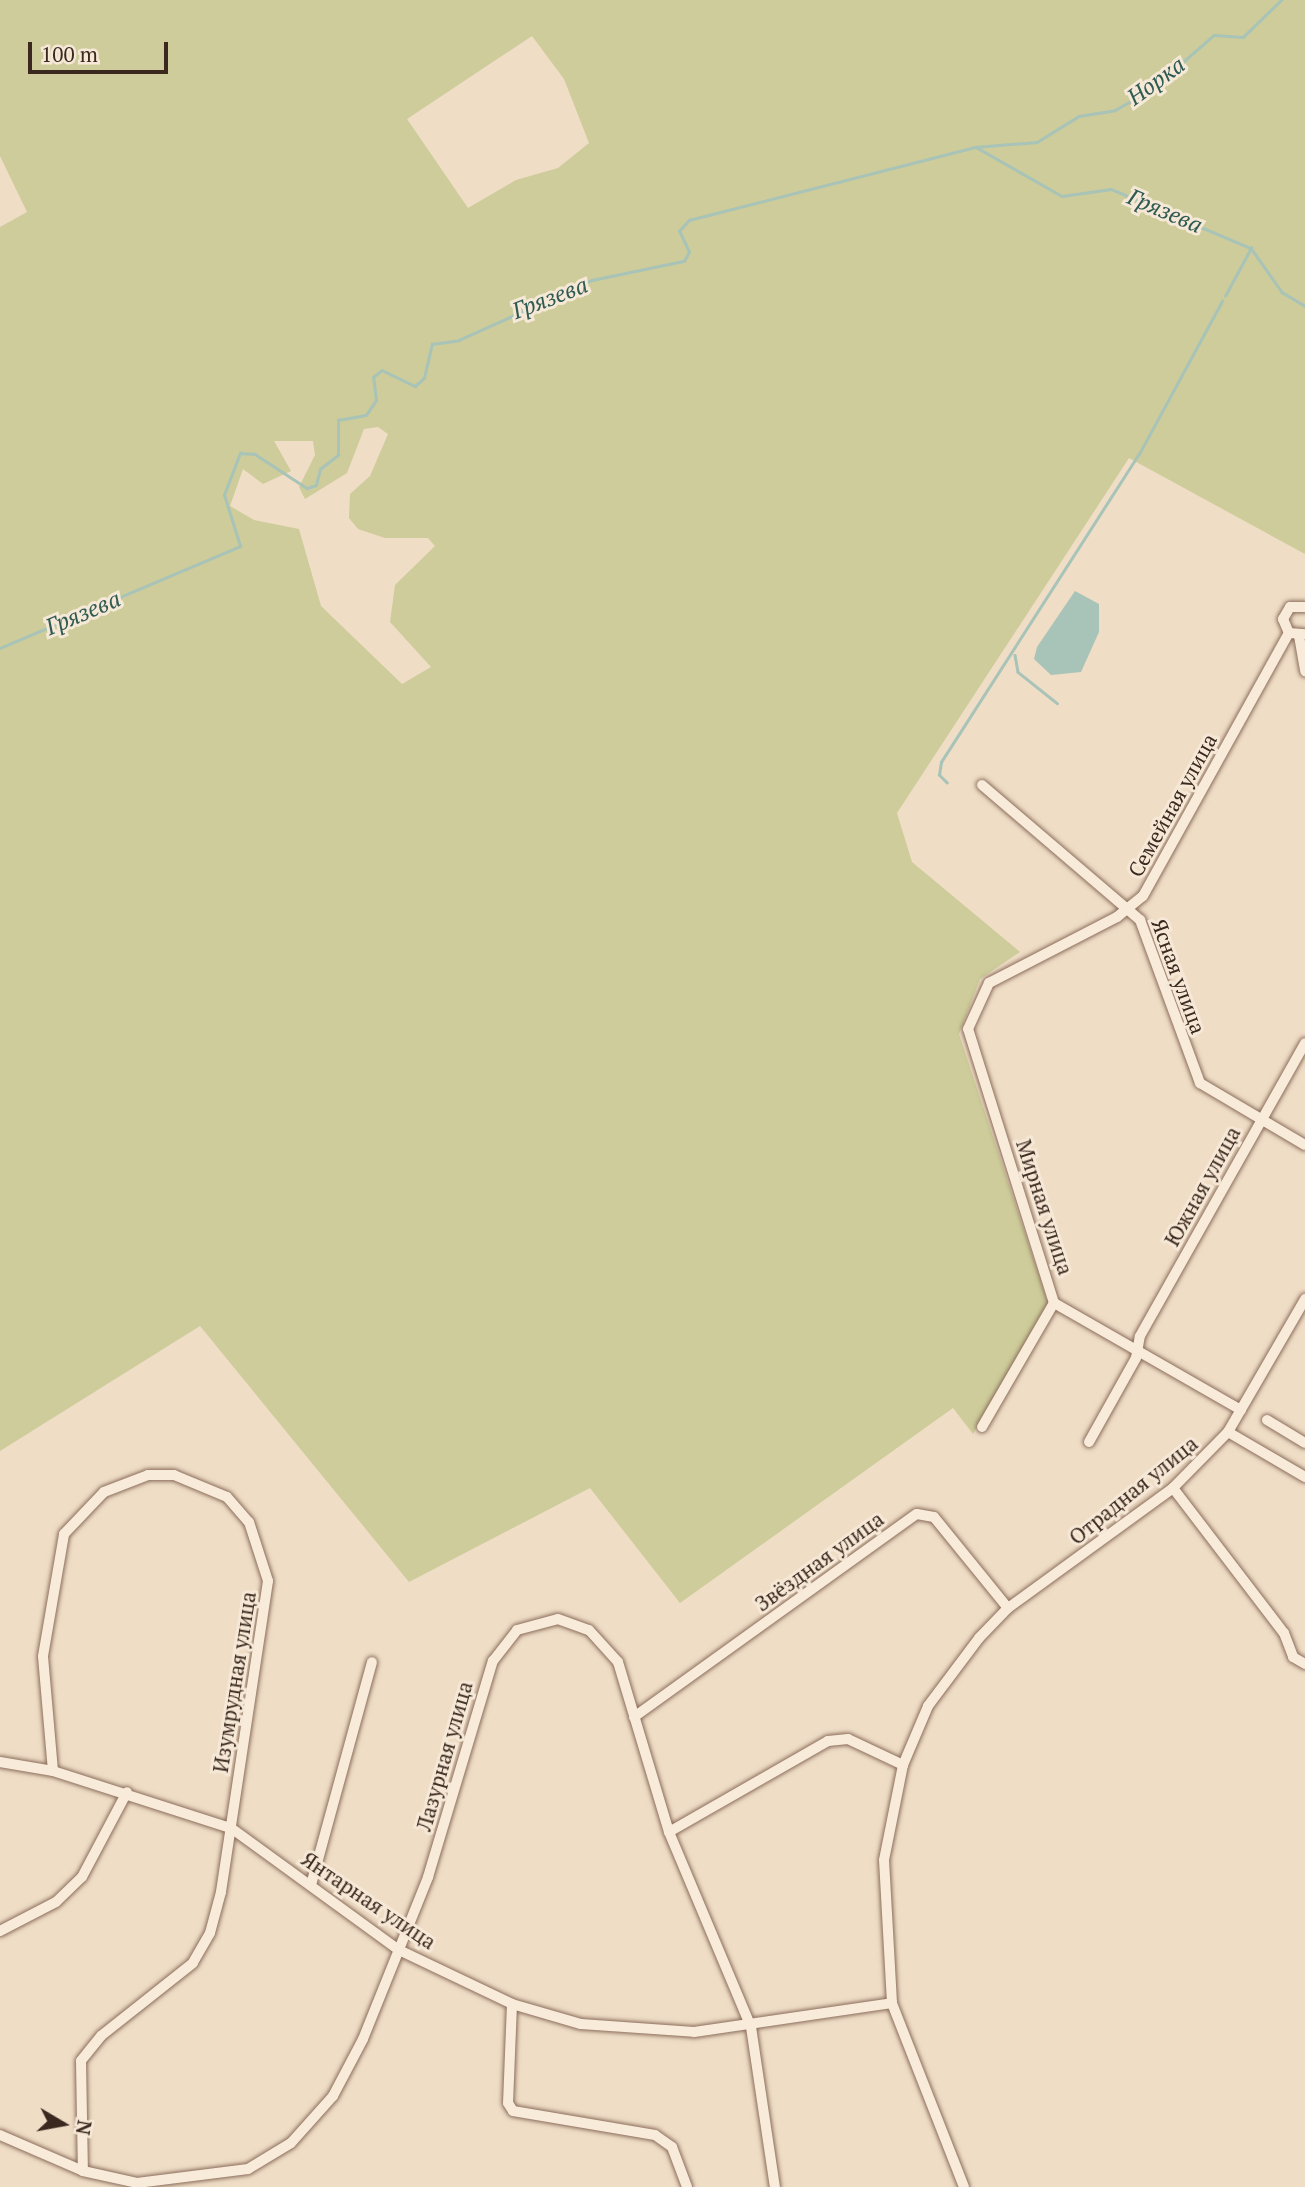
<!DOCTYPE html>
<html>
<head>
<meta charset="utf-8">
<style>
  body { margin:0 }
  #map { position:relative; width:1305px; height:2187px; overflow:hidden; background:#efddc6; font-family:"PT Serif",serif }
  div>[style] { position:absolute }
  .green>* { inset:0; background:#cdcc9a }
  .water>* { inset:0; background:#a8c3b7 }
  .stream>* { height:2.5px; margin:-1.25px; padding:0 1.25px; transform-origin:1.25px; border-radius:1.25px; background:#a8c3b7 }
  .roads { filter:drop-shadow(0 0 2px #8b6e5c) drop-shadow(0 0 2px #8b6e5c) }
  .street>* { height:10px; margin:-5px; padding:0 5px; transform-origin:5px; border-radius:5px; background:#f9ebda }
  span { translate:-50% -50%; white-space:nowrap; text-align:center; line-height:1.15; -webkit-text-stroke:6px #f6e8d6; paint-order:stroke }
  .street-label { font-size:21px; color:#3b291f }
  .water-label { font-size:23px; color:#2f5b52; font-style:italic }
  .north { position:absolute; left:28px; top:2089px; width:70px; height:70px; -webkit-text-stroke:5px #f6e8d6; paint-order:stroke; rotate:100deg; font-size:19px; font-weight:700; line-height:28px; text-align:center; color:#3b291f }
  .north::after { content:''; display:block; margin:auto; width:24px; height:32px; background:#3b291f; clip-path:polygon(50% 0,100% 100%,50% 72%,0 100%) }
  .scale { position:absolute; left:28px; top:42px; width:140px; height:32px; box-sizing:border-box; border:4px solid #3b291f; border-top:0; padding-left:9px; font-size:21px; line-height:24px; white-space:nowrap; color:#3b291f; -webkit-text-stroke:5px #f6e8d6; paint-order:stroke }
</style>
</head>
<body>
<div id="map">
  <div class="green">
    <div style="clip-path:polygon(evenodd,0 0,1305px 0,1305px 554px,1129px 458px,897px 813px,912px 862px,1020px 952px,980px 979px,959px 1034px,1048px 1303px,973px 1434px,953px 1408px,680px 1603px,590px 1488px,409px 1582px,200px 1326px,0 1451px,0 227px,27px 212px,0 156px,0 0,532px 36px,564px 79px,589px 143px,558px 168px,516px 180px,468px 208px,407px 119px,532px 36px,0 0,378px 427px,388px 434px,370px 476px,350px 494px,349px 518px,358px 529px,385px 538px,428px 538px,435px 546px,395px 585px,390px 622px,431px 667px,402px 684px,321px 606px,299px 529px,254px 520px,230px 506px,243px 469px,263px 484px,291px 471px,274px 441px,313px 441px,315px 455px,299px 487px,305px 499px,347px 473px,364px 429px,378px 427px)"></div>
  </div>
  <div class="water">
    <div style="clip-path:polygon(1075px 591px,1099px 604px,1099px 632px,1081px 672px,1051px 675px,1034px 659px,1037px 647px)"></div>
  </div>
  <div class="stream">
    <div style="left:976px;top:147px;width:99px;rotate:29.7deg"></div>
    <div style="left:1062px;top:196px;width:49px;rotate:-8.1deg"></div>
    <div style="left:1111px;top:189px;width:152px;rotate:22.9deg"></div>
    <div style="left:1251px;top:248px;width:54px;rotate:54.8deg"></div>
    <div style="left:1282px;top:292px;width:27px;rotate:31deg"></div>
    <div style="left:1225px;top:296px;width:55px;rotate:-61.6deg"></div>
    <div style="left:0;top:648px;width:261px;rotate:-23deg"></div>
    <div style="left:240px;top:546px;width:53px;rotate:-107.4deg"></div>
    <div style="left:224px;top:495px;width:45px;rotate:-69.1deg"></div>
    <div style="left:240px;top:453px;width:15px;rotate:4deg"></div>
    <div style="left:255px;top:454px;width:62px;rotate:33.2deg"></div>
    <div style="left:307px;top:488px;width:9px;rotate:-18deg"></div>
    <div style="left:316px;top:485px;width:16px;rotate:-76deg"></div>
    <div style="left:320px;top:469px;width:23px;rotate:-38deg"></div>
    <div style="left:338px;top:455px;width:35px;rotate:-90deg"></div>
    <div style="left:338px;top:420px;width:28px;rotate:-10deg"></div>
    <div style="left:366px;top:415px;width:18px;rotate:-56deg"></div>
    <div style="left:376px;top:400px;width:23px;rotate:-97deg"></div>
    <div style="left:373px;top:377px;width:11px;rotate:-38deg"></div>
    <div style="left:382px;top:370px;width:37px;rotate:26deg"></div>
    <div style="left:415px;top:386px;width:12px;rotate:-42deg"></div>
    <div style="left:424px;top:378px;width:35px;rotate:-77deg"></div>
    <div style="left:432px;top:344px;width:27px;rotate:-8deg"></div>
    <div style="left:459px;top:340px;width:146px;rotate:-24.3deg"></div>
    <div style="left:592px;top:280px;width:94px;rotate:-11.7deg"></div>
    <div style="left:684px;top:261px;width:10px;rotate:-61deg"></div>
    <div style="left:689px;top:252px;width:23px;rotate:-115deg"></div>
    <div style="left:679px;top:231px;width:15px;rotate:-48deg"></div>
    <div style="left:689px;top:220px;width:295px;rotate:-14.3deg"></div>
    <div style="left:975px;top:147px;width:62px;rotate:-4.6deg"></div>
    <div style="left:1037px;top:142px;width:49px;rotate:-31.8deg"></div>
    <div style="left:1079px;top:116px;width:36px;rotate:-9deg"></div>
    <div style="left:1115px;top:110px;width:43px;rotate:-29.6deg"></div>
    <div style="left:1152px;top:89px;width:82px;rotate:-41.1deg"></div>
    <div style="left:1214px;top:35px;width:29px;rotate:4deg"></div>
    <div style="left:1243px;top:37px;width:53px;rotate:-44.2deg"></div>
    <div style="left:1015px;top:655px;width:17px;rotate:80deg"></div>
    <div style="left:1018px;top:672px;width:50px;rotate:38.5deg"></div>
    <div style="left:947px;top:783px;width:11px;rotate:-135deg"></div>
    <div style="left:939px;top:775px;width:13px;rotate:-81deg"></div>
    <div style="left:941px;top:762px;width:366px;rotate:-57.3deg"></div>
    <div style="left:1139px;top:454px;width:174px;rotate:-61.5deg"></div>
  </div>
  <div class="roads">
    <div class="street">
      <div style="left:1305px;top:607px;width:15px;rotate:180deg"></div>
      <div style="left:1290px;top:607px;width:14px;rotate:120deg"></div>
      <div style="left:1283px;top:619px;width:15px;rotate:67deg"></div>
      <div style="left:1289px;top:633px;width:16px;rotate:4deg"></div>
      <div style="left:1299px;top:636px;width:36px;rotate:80deg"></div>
      <div style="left:982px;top:785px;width:208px;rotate:40.5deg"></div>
      <div style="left:1140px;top:920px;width:174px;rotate:69.8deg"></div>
      <div style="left:1200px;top:1083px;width:122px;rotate:30.6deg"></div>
      <div style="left:1241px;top:1410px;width:215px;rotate:-150.2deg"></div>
      <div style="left:1054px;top:1303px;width:287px;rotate:-107.4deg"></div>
      <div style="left:968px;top:1029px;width:51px;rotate:-65.5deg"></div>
      <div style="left:989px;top:983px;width:144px;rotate:-27.3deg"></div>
      <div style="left:1117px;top:917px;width:33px;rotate:-39deg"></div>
      <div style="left:1143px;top:896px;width:301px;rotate:-61deg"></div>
      <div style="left:1267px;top:1420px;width:44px;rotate:31.2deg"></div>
      <div style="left:982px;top:1427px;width:143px;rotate:-59.9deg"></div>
      <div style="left:1228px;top:1432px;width:89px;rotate:30.3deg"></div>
      <div style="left:1089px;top:1442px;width:96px;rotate:-60.8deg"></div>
      <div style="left:1136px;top:1358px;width:22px;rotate:-80deg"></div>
      <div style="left:1140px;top:1336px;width:336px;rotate:-60.6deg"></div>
      <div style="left:1173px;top:1488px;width:183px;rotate:52.6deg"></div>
      <div style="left:1284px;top:1633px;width:26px;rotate:69deg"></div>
      <div style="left:1293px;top:1657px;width:14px;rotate:30deg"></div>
      <div style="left:634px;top:1717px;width:348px;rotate:-35.7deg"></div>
      <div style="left:917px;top:1514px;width:17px;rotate:10deg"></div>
      <div style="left:934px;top:1517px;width:117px;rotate:50.9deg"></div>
      <div style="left:0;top:1762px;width:54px;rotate:9.6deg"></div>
      <div style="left:53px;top:1771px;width:187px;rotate:17.8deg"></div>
      <div style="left:231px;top:1828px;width:208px;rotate:36deg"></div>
      <div style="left:399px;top:1950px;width:125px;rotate:25.5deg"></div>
      <div style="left:512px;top:2004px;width:72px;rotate:16.2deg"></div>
      <div style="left:581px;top:2024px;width:113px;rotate:4deg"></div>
      <div style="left:694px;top:2032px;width:200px;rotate:-8.3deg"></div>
      <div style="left:53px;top:1771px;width:115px;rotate:-95deg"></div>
      <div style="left:43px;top:1656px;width:124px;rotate:-80.2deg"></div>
      <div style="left:64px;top:1534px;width:58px;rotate:-46.4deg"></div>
      <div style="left:104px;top:1492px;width:47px;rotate:-21.1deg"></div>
      <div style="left:148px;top:1475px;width:26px"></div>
      <div style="left:174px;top:1475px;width:57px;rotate:22.5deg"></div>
      <div style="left:227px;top:1497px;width:33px;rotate:49deg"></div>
      <div style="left:249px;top:1522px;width:62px;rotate:72.1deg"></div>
      <div style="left:268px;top:1581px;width:315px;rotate:98.6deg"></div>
      <div style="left:221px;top:1892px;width:42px;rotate:105deg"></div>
      <div style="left:210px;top:1933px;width:34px;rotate:120deg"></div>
      <div style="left:193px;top:1963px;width:117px;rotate:141.6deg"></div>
      <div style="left:101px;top:2036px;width:32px;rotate:129deg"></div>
      <div style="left:81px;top:2061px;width:110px;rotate:89deg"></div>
      <div style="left:669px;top:1832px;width:183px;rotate:-29.8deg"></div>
      <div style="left:828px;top:1741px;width:20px;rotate:-6deg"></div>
      <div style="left:848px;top:1739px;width:61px;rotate:25.3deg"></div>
      <div style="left:311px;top:1885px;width:231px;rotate:-74.7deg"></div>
      <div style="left:0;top:1931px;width:63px;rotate:-27.4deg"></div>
      <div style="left:56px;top:1902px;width:36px;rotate:-44deg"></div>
      <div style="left:82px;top:1877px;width:96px;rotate:-62.1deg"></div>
      <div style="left:512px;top:2004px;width:99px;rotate:92.3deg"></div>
      <div style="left:508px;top:2103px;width:9px;rotate:58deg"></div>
      <div style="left:513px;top:2111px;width:144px;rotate:9.6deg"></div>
      <div style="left:655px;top:2135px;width:21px;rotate:35deg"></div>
      <div style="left:672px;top:2147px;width:43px;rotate:69.4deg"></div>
      <div style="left:0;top:2135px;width:90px;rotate:23.4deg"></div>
      <div style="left:83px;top:2171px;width:55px;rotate:12.5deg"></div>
      <div style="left:137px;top:2183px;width:112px;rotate:-7.2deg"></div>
      <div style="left:248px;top:2169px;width:50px;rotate:-31.2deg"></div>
      <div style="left:291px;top:2143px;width:63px;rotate:-48.2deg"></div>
      <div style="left:333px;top:2096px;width:64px;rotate:-62.2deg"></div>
      <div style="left:363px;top:2039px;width:175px;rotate:-68.1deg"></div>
      <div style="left:428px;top:1877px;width:226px;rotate:-73.3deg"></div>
      <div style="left:493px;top:1661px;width:39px;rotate:-52deg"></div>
      <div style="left:517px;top:1630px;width:42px;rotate:-15deg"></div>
      <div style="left:558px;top:1619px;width:33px;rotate:20deg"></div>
      <div style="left:589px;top:1630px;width:43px;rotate:47.8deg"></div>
      <div style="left:618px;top:1662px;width:177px;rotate:73.3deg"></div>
      <div style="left:669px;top:1832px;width:212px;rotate:67.2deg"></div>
      <div style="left:751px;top:2027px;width:162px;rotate:81.5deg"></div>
      <div style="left:964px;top:2187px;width:198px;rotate:-111.4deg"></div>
      <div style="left:892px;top:2003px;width:143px;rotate:-93.2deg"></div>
      <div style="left:884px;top:1860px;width:97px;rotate:-78.7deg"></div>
      <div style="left:903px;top:1765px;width:64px;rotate:-67deg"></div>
      <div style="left:928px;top:1706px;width:85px;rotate:-53.1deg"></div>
      <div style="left:979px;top:1638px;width:42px;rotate:-46deg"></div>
      <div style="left:1008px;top:1608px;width:204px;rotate:-36deg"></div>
      <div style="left:1173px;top:1488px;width:78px;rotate:-45.5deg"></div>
      <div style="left:1228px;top:1432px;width:154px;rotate:-59.9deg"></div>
    </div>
  </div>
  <div class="street-label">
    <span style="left:1172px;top:805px;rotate:-61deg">Семейная улица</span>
    <span style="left:1179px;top:976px;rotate:70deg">Ясная улица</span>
    <span style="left:1202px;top:1186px;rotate:-61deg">Южная улица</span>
    <span style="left:1045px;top:1207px;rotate:72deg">Мирная улица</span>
    <span style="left:1133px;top:1490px;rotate:-39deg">Отрадная улица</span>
    <span style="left:819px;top:1561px;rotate:-36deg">Звёздная улица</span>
    <span style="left:234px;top:1682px;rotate:-81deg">Изумрудная улица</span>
    <span style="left:444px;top:1756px;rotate:-74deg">Лазурная улица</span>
    <span style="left:369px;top:1900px;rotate:34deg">Янтарная улица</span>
  </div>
  <div class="water-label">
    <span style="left:1156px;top:81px;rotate:-36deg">Норка</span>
    <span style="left:1165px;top:211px;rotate:23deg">Грязева</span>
    <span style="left:550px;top:298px;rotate:-21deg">Грязева</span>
    <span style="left:83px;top:613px;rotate:-23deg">Грязева</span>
  </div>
  <div class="north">N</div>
  <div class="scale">100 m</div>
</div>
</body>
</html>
